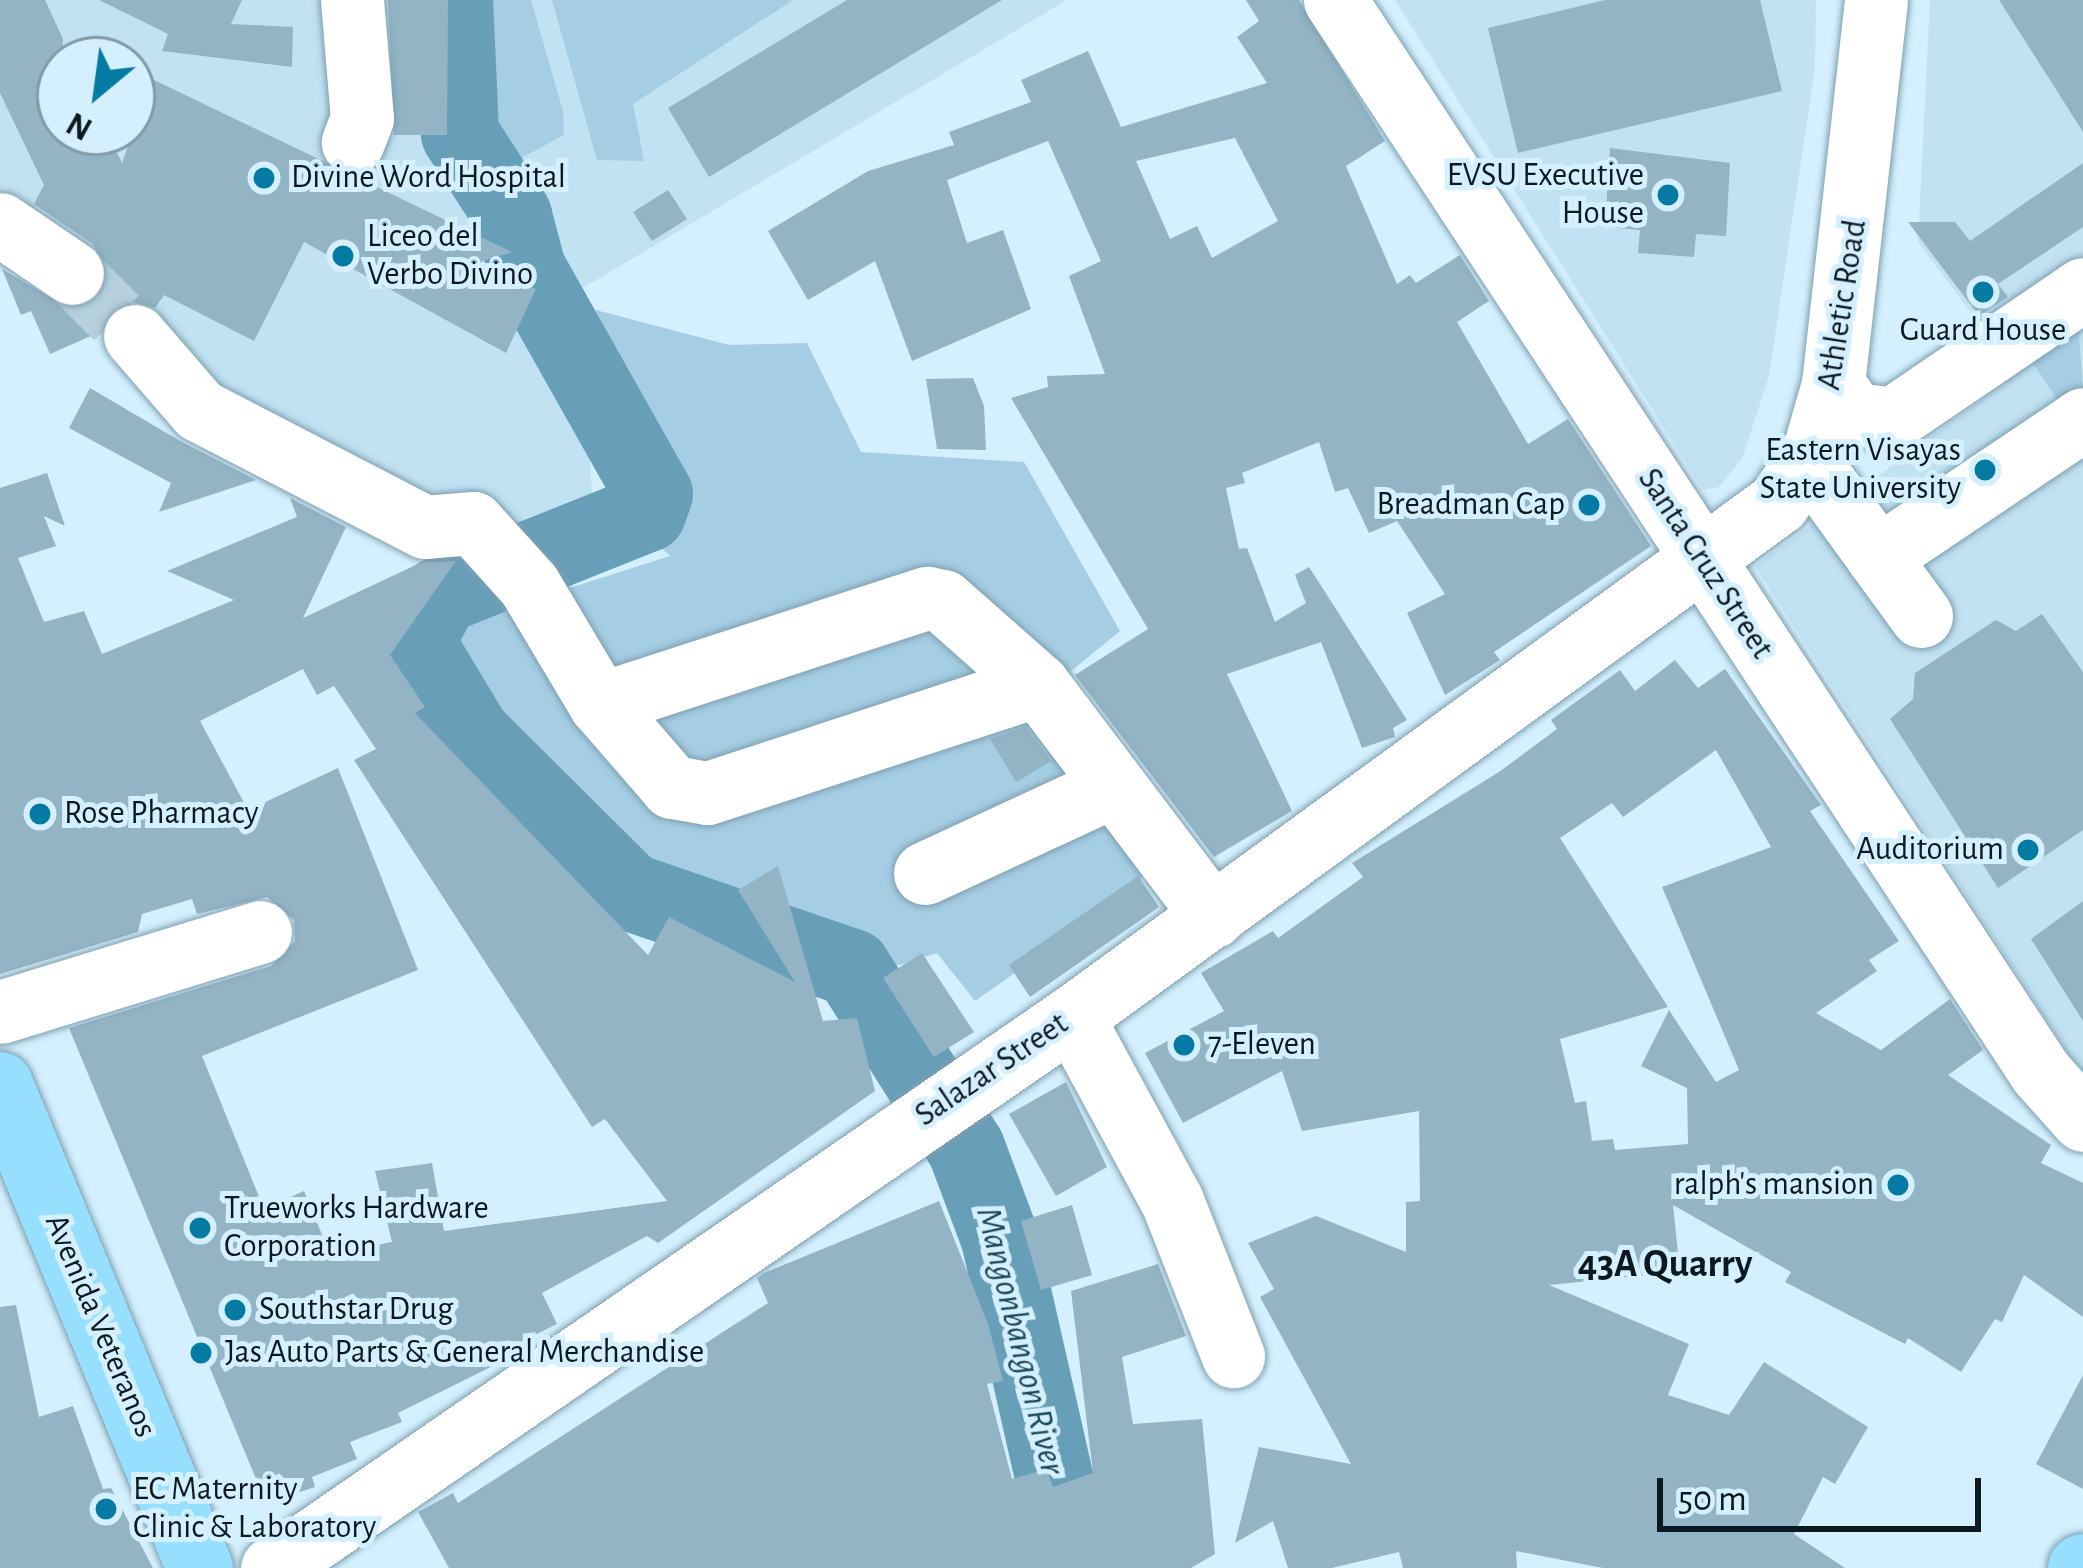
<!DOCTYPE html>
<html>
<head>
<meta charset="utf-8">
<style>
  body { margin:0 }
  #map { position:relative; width:2083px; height:1568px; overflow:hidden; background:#d4f0fe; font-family:"Alegreya Sans",sans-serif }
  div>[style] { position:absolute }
  .built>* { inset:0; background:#c0e2f2 }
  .green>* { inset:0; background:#a5cee4 }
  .river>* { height:78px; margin:-39px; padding:0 39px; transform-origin:39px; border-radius:39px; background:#679eb8 }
  .building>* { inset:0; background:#93b4c4 }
  .minor-tunnel>* { height:63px; margin-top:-31.5px; transform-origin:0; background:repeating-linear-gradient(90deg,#b6d0dd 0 63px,transparent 0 95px) }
  .roads { filter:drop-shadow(0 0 3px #7f9fb0) drop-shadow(0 0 3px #7f9fb0) }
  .minor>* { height:63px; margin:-31.5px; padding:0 31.5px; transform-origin:31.5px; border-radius:31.5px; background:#fff }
  .major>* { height:66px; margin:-33px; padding:0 33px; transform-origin:33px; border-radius:33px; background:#97dffe }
  .dots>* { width:33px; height:33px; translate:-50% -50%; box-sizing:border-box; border:6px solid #d4f0fe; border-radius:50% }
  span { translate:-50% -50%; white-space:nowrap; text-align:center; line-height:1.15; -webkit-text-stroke:10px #d4f0fe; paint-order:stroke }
  .poi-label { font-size:33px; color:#0c191f }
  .right { translate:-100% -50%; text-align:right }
  .left { translate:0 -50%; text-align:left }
  .street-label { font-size:33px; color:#0c191f }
  .water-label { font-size:36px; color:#19475b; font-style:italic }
  .quarter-label { font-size:39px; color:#0c191f; font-weight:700 }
  .north { position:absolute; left:36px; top:36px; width:120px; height:120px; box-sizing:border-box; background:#d4f0fe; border:3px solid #849aa5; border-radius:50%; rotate:209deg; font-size:33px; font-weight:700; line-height:48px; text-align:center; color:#0c191f }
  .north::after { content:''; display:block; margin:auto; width:42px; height:54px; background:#057aa3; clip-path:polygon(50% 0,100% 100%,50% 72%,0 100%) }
  .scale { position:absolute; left:1657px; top:1478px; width:324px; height:54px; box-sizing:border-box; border:6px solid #0c191f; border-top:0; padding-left:15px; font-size:36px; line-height:42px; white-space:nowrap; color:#0c191f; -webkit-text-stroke:9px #d4f0fe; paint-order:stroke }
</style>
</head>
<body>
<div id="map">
  <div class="built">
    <div style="clip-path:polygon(evenodd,0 0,1067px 0,578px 291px,595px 532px,458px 554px,177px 402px,75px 287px,0 224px,0 0,60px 60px,132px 60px,132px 132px,60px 132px,60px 60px)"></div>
    <div style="clip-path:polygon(1395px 0,1816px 0,1815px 68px,1769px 376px,1742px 459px,1719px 487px,1703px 490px)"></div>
    <div style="clip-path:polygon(1930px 0,2083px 0,2083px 1076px,1755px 566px,2017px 374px,1918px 242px)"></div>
  </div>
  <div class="green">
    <div style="clip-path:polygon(459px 0,531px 0,563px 111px,564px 135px,501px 169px,469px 173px,449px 146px,461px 97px)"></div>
    <div style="clip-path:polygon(552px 0,793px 0,633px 104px,644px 161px,597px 160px)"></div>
    <div style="clip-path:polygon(596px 310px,729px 345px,807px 343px,861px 452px,1024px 462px,1120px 631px,1054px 685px,1157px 847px,1137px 887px,975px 1001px,937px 953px,884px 970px,691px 896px,459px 676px,463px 622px,670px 556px,651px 538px,610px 536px)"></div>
    <div style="clip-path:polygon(2078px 321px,2083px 390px,2061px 405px,2027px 354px)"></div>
  </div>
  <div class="river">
    <div style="left:454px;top:0;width:134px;rotate:87.4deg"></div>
    <div style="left:460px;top:134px;width:98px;rotate:57.1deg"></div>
    <div style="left:513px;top:216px;width:55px;rotate:75.2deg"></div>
    <div style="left:527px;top:269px;width:258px;rotate:60.6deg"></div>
    <div style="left:654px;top:494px;width:20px;rotate:110deg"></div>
    <div style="left:647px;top:513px;width:223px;rotate:158.2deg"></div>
    <div style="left:440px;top:596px;width:43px;rotate:117.8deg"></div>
    <div style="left:420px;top:634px;width:24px;rotate:78deg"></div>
    <div style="left:425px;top:657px;width:91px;rotate:58.9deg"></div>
    <div style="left:472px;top:735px;width:223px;rotate:44.8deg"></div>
    <div style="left:630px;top:892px;width:235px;rotate:18.9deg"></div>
    <div style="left:852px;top:968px;width:213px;rotate:57.7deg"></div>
    <div style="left:966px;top:1148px;width:97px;rotate:69.5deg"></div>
    <div style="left:1000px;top:1239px;width:337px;rotate:77.2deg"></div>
  </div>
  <div class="building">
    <div style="clip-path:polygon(0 0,45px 0,63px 39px,60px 132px,107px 132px,122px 163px,152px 79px,512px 252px,480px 262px,536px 289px,506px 353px,304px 242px,254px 341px,164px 295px,155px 308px,129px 301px,112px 308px,100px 332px,50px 354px,31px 311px,21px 315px,2px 269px,70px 309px,101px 294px,108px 274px,93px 244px,34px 204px,44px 185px,0 93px)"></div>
    <div style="clip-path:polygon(99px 0,242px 0,231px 24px,293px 27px,292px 67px,162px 51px,168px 34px)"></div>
    <div style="clip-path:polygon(388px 0,448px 0,447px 135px,394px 135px)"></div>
    <div style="clip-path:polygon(847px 0,1002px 0,709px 177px,668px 108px)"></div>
    <div style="clip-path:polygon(evenodd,1246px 0,1299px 0,1385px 141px,1346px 166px,1397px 284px,1410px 275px,1416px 283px,1460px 255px,1489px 301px,1457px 322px,1528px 444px,1568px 419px,1651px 546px,1494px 652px,1500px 660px,1445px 695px,1407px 613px,1445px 594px,1397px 521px,1369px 533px,1348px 488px,1335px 492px,1319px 442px,1242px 473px,1245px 483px,1226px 488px,1239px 549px,1247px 548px,1275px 622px,1306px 603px,1295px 575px,1309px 567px,1407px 720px,1393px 728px,1395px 737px,1362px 748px,1321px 642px,1227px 674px,1292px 811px,1214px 857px,1075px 675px,1148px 629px,1011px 398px,1048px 387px,1047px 376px,1105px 374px,1069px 276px,1101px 261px,1048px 141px,947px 180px,967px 243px,1003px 230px,1031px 309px,912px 361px,875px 261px,808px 300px,768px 231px,868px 171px,954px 145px,949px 132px,1031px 102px,1021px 80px,1088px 51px,1121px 127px,1267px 83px,1237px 37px,1259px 21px,1246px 0,1235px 138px,1278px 221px,1212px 258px,1197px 226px,1170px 239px,1136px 161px,1235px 138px)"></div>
    <div style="clip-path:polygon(1605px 0,1760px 0,1782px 91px,1518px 153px,1488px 28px)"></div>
    <div style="clip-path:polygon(1999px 0,2083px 0,2083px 132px)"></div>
    <div style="clip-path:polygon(1610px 148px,1730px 163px,1726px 236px,1696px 234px,1694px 257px,1638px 253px,1640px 230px,1605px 227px)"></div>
    <div style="clip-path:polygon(2083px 163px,2083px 227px,1998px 284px,2008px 297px,1979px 316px,1908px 222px,1955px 222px,1970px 241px)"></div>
    <div style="clip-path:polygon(668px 190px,687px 219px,652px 241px,633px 212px)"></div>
    <div style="clip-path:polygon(973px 378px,984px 406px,986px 450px,937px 449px,926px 379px)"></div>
    <div style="clip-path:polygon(90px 388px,182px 442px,256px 480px,159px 512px,171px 483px,69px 428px)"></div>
    <div style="clip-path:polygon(evenodd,47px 473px,65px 526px,44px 516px,56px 546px,18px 558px,44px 622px,84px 611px,102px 654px,234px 600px,167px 571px,297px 517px,290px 498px,346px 527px,303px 618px,422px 562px,456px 561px,390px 655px,425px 707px,415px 713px,648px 955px,669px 917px,795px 982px,738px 890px,778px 866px,823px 1021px,857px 1018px,875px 1091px,658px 1243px,647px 1236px,542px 1293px,557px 1324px,507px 1349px,511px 1357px,398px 1413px,402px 1422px,350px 1442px,357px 1459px,312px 1477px,315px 1487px,266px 1503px,69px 1028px,271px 966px,295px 941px,294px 920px,267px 897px,197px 914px,192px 899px,142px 914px,138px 932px,0 974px,0 488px,47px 473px,303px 669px,317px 695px,334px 686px,376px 749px,354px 760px,592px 1127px,605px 1119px,667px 1201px,444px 1231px,432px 1163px,375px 1171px,392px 1242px,330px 1254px,304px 1191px,264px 1209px,202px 1056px,418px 970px,338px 768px,248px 810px,200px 721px,303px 669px)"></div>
    <div style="clip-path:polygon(2042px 614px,2083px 672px,2083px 830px,1998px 888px,1890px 719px,1913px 699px,1915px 673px,1996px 620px,2016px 631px)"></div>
    <div style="clip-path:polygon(evenodd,1675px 660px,1698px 688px,1725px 669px,1821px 805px,1810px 811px,1899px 941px,1869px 960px,1877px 971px,1816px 1013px,1881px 1050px,1950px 999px,1983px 1050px,1948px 1075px,2051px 1145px,2041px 1163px,2083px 1183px,2083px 1317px,2024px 1275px,2002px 1322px,1995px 1319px,1961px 1372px,1908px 1338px,1905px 1344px,1785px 1282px,1791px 1272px,1673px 1205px,1680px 1272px,1549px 1285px,1689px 1344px,1668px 1395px,1729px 1415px,1764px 1362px,1868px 1427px,1835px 1484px,1823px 1477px,1794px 1534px,1845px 1568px,1603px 1568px,1516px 1551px,1517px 1568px,1403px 1568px,1399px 1552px,1332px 1568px,1288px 1568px,1273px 1521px,1235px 1543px,1259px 1447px,1351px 1464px,1260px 1297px,1274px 1289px,1248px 1243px,1316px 1216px,1406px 1252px,1406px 1202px,1420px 1201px,1419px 1111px,1302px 1131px,1282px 1071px,1183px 1123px,1145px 1053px,1224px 1011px,1201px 973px,1273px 931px,1278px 938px,1363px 877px,1352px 863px,1499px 772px,1557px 729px,1551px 720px,1620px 670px,1635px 691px,1675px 660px,1716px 750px,1771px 847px,1662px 887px,1739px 1070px,1716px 1082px,1669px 1010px,1641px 1066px,1687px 1088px,1688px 1144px,1615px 1150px,1613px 1139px,1592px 1141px,1586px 1101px,1575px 1103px,1560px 1039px,1668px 1007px,1560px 838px,1612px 803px,1623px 817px,1716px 750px)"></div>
    <div style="clip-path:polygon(1025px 727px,1051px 761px,1016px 782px,990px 739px)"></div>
    <div style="clip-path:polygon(1138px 876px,1159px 907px,1030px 997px,1009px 965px)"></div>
    <div style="clip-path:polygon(2083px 901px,2083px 1021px,2031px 939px)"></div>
    <div style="clip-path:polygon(922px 953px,974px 1032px,934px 1057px,883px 978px)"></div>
    <div style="clip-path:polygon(1066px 1082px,1107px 1167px,1056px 1196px,1009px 1114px)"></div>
    <div style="clip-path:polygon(939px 1201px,988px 1324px,1003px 1381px,987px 1384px,1012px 1479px,1046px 1469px,1053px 1487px,1093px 1473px,1071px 1291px,1158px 1264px,1186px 1336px,1122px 1357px,1133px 1424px,1202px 1419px,1215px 1554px,1191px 1568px,449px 1568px,418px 1512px,453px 1493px,458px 1503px,768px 1303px,757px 1278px,764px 1273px)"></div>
    <div style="clip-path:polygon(1072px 1205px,1092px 1275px,1041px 1290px,1021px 1221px)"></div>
    <div style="clip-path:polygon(16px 1305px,39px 1417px,73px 1406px,103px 1489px,111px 1488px,153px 1568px,0 1568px,0 1307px)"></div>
    <div style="clip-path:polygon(2083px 1375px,2083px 1489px,2036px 1464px)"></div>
  </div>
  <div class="minor-tunnel">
    <div style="left:72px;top:273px;width:89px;rotate:45deg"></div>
  </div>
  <div class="roads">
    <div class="minor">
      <div style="left:352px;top:0;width:118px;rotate:85.2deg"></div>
      <div style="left:362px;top:118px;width:26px;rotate:111deg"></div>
      <div style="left:1335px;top:0;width:1284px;rotate:56.66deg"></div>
      <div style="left:2041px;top:1073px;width:63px;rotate:48.2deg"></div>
      <div style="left:0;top:224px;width:87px;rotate:34.2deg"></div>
      <div style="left:135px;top:336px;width:98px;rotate:49.1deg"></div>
      <div style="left:199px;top:410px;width:254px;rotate:27.4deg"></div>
      <div style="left:425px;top:527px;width:48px;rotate:-4.8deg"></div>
      <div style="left:473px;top:523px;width:84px;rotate:47.9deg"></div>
      <div style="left:529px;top:585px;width:139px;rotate:59.2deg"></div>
      <div style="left:1833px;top:384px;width:37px;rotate:55deg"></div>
      <div style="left:1854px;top:414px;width:38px;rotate:7deg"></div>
      <div style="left:1892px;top:419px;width:231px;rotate:-34.2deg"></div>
      <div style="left:1818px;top:474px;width:102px;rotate:54.1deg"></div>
      <div style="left:1921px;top:616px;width:73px;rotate:-126.1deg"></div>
      <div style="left:1878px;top:557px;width:247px;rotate:-33.9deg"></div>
      <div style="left:1038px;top:685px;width:348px;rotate:161.9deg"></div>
      <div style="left:707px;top:793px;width:36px;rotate:-170deg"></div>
      <div style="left:672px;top:787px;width:110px;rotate:-130.9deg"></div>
      <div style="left:600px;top:704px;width:344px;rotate:-18deg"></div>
      <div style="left:927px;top:598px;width:16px;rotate:11deg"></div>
      <div style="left:943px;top:601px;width:127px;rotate:41.5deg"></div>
      <div style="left:1038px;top:685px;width:290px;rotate:52.9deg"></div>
      <div style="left:925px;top:873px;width:205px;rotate:-24.8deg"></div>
      <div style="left:0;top:1012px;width:272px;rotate:-17.1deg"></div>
      <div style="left:1072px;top:1017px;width:209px;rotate:61.5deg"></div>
      <div style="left:1172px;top:1201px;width:167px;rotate:68.5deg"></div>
      <div style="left:272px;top:1568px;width:971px;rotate:-34.56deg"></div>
      <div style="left:1072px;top:1017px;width:873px;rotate:-36.06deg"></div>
      <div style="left:1778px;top:503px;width:67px;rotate:-56.5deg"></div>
      <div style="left:1815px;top:447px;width:66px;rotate:-74.1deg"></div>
      <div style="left:1833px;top:384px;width:386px;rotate:-83.6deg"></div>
    </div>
    <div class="major">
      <div style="left:0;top:1085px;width:523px;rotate:67.51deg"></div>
      <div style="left:2081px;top:1568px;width:2px;rotate:-27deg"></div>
    </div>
  </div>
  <div class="dots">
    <div style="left:264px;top:178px;background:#057aa3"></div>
    <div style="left:1668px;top:195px;background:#057aa3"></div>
    <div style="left:343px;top:256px;background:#057aa3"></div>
    <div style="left:1983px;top:292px;background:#057aa3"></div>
    <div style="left:1985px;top:470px;background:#057aa3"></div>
    <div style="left:1589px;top:505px;background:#057aa3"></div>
    <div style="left:40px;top:814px;background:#057aa3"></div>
    <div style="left:2028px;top:850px;background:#057aa3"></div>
    <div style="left:1184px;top:1045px;background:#057aa3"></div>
    <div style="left:1898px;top:1185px;background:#057aa3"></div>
    <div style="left:200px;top:1228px;background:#057aa3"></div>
    <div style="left:235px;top:1310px;background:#057aa3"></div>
    <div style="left:201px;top:1353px;background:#057aa3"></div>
    <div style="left:106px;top:1509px;background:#057aa3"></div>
  </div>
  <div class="poi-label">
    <span class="right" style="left:1644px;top:195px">EVSU Executive<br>House</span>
    <span class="left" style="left:291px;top:178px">Divine Word Hospital</span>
    <span class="left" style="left:367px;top:256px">Liceo del<br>Verbo Divino</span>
    <span style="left:1983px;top:331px">Guard House</span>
    <span class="right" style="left:1961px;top:470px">Eastern Visayas<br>State University</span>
    <span class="right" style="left:1565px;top:505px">Breadman Cap</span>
    <span class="left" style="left:64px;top:814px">Rose Pharmacy</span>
    <span class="right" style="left:2004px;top:850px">Auditorium</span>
    <span class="left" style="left:1208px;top:1045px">7-Eleven</span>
    <span class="right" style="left:1874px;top:1185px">ralph's mansion</span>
    <span class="left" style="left:224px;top:1228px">Trueworks Hardware<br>Corporation</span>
    <span class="left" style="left:259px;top:1310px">Southstar Drug</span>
    <span class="left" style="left:225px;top:1353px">Jas Auto Parts &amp; General Merchandise</span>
    <span class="left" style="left:133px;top:1509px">EC Maternity<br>Clinic &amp; Laboratory</span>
  </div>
  <div class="street-label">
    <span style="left:1843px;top:305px;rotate:-81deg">Athletic Road</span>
    <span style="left:1705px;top:564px;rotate:57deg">Santa Cruz Street</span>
    <span style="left:992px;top:1070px;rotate:-34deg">Salazar Street</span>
    <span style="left:100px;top:1326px;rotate:67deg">Avenida Veteranos</span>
  </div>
  <div class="water-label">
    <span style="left:1020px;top:1341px;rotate:76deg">Mangonbangon River</span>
  </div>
  <div class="quarter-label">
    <span style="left:1665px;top:1265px">43A Quarry</span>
  </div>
  <div class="north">N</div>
  <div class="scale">50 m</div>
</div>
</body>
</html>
